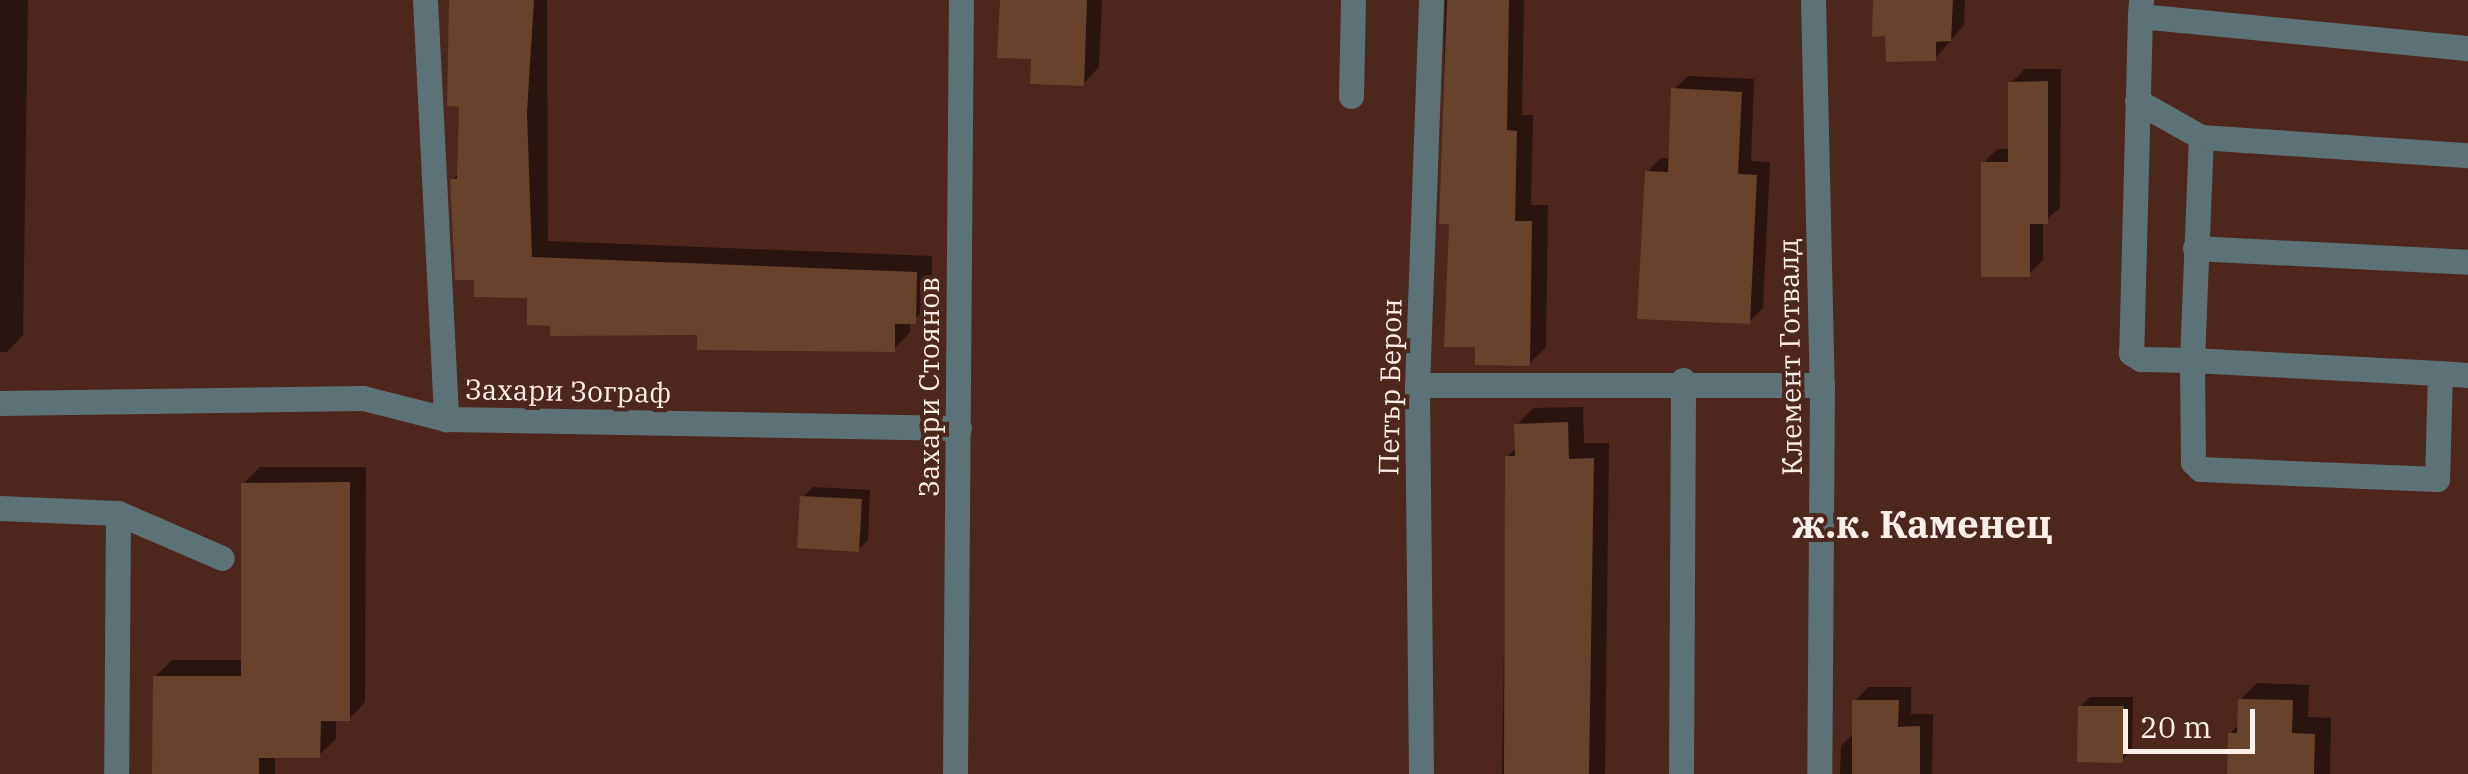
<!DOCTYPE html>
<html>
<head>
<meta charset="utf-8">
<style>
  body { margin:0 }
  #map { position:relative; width:2468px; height:774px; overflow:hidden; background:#4d261e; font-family:"IBM Plex Serif",serif }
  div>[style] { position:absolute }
  .shadow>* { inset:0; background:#0007 }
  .building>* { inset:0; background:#67432d }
  .lane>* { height:25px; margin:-12.5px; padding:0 12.5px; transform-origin:12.5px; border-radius:12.5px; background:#5c7277 }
  .street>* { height:25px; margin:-12.5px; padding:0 12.5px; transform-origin:12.5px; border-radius:12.5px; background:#5c7277 }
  span { translate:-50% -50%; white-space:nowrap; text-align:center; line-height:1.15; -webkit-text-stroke:8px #4d261e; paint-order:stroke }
  .street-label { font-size:28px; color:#ffefeb }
  .district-label { font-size:38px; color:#ffefeb; font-weight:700 }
  .scale { position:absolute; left:2123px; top:709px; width:132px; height:45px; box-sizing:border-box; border:5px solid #ffefeb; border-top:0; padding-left:12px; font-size:30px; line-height:35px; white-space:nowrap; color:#ffefeb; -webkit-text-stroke:8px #4d261e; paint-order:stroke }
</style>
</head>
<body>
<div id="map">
  <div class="shadow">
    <div style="clip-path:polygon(0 0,28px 0,23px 335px,7px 352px,0 352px)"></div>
    <div style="clip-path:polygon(451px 0,547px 0,548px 241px,932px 256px,932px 305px,910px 322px,910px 332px,894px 349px,553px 323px,530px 296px,477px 278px,453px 180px,460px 172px,461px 104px)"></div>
    <div style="clip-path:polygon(1003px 0,1102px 0,1099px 67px,1083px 84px,1033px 57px)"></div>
    <div style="clip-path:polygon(1445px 0,1524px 0,1522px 115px,1533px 115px,1531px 205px,1548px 205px,1546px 347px,1529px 364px,1451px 222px,1442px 222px)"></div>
    <div style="clip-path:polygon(1875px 0,1965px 0,1964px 25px,1935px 59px,1888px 34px)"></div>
    <div style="clip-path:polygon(2025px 69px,2061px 69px,2060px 208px,2043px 222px,2043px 260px,2029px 274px,1983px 163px,1997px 149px,2011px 149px,2011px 83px)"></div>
    <div style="clip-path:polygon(1688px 76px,1754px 79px,1751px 161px,1770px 162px,1763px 308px,1749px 322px,1647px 172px,1661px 158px,1671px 159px,1674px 89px)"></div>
    <div style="clip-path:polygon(1583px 407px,1584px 443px,1609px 443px,1605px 774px,1502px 774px,1507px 457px,1517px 447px,1517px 425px,1533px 408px)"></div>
    <div style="clip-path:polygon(260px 467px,366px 467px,365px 702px,349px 719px,336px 719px,336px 739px,319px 755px,275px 756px,275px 774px,155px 774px,155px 677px,172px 660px,244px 660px,243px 484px)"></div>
    <div style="clip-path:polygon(813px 487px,870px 490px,868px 540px,858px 550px,803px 497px)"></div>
    <div style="clip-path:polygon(2257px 683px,2309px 685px,2308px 717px,2331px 718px,2330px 774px,2229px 774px,2230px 734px,2239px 724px,2240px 700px)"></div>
    <div style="clip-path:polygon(1868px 687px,1911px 687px,1911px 714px,1933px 714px,1932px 774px,1840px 774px,1841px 746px,1854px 733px,1855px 701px)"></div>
    <div style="clip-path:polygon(2090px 697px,2133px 697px,2132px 750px,2122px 760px,2080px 707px)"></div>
  </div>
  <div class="building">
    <div style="clip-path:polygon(449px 0,534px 0,527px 112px,532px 257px,917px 272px,916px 324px,895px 324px,895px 352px,697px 350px,697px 335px,550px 336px,550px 326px,527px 325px,527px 298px,474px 297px,474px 280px,455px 280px,450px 179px,457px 179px,459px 107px,447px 106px)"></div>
    <div style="clip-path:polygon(1000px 0,1087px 0,1084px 86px,1030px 84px,1031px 59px,997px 58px)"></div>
    <div style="clip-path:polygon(1447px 0,1509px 0,1507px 130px,1517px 131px,1515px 221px,1532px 221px,1530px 366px,1475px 365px,1475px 347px,1444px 347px,1449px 224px,1439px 224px)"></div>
    <div style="clip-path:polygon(1873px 0,1953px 0,1951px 41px,1936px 42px,1936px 61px,1886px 62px,1885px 36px,1872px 37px)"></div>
    <div style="clip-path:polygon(2048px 81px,2048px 224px,2030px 224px,2030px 277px,1981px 277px,1981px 162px,2008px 162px,2008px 82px)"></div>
    <div style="clip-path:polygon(1671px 88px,1742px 92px,1738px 174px,1757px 175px,1750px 324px,1637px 319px,1645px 171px,1668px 172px)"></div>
    <div style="clip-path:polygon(1568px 422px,1569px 459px,1594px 458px,1589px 774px,1504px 774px,1505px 456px,1515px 456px,1514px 424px)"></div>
    <div style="clip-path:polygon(350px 482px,350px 721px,321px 721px,320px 758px,259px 758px,259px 774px,152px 774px,153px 676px,241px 676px,241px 483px)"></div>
    <div style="clip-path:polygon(800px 496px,862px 499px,859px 552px,797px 548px)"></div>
    <div style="clip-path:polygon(2238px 699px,2293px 700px,2292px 733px,2315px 734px,2314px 774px,2227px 774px,2228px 733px,2237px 733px)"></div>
    <div style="clip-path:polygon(1852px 700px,1899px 700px,1898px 727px,1920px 726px,1920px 774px,1852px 774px)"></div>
    <div style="clip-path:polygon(2078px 706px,2124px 706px,2123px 763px,2077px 762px)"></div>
  </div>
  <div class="lane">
    <div style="left:425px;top:0;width:420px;rotate:87.1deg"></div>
    <div style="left:2140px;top:16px;width:337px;rotate:91.5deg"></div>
    <div style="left:2131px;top:353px;width:12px;rotate:31deg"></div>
    <div style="left:2141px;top:359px;width:51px;rotate:1.1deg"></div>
    <div style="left:2192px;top:360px;width:248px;rotate:3deg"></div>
    <div style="left:2440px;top:373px;width:106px;rotate:91.6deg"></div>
    <div style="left:2437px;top:479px;width:237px;rotate:-177.6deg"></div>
    <div style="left:2200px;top:469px;width:10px;rotate:-135deg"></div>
    <div style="left:2193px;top:462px;width:102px;rotate:-90.6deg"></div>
    <div style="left:2192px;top:360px;width:223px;rotate:-87.7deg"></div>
    <div style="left:2201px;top:137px;width:268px;rotate:3.9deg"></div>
    <div style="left:1351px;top:96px;width:96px;rotate:-88.8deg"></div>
    <div style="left:2137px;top:101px;width:73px;rotate:29.4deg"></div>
    <div style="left:2195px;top:248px;width:273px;rotate:2.9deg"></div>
    <div style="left:2440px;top:373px;width:28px;rotate:4deg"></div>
    <div style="left:0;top:508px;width:118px;rotate:2.4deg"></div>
    <div style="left:118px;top:513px;width:261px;rotate:90.4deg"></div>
    <div style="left:118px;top:513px;width:113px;rotate:23.4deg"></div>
    <div style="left:1681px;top:774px;width:394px;rotate:-89.7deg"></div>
  </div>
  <div class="street">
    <div style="left:1813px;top:0;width:385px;rotate:88.7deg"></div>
    <div style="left:1822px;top:385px;width:389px;rotate:90.4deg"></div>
    <div style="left:2141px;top:0;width:16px;rotate:94deg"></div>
    <div style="left:2140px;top:16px;width:330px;rotate:5.6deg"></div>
    <div style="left:1417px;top:385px;width:405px"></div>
    <div style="left:0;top:403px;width:363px;rotate:-0.8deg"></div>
    <div style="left:363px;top:398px;width:86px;rotate:14.2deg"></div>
    <div style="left:446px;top:419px;width:513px;rotate:1.01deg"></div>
    <div style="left:955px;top:774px;width:774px;rotate:-89.56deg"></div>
    <div style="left:1421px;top:774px;width:389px;rotate:-90.6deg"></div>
    <div style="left:1417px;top:385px;width:385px;rotate:-87.9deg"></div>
  </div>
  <div class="street-label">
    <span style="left:1790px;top:357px;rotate:-91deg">Клемент Готвалд</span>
    <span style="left:929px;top:387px;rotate:-90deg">Захари Стоянов</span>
    <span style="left:1390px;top:387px;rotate:-89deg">Петър Берон</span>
    <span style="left:568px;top:391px;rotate:1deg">Захари Зограф</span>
  </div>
  <div class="district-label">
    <span style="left:1922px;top:524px">ж.к. Каменец</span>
  </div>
  <div class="scale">20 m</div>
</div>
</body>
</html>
